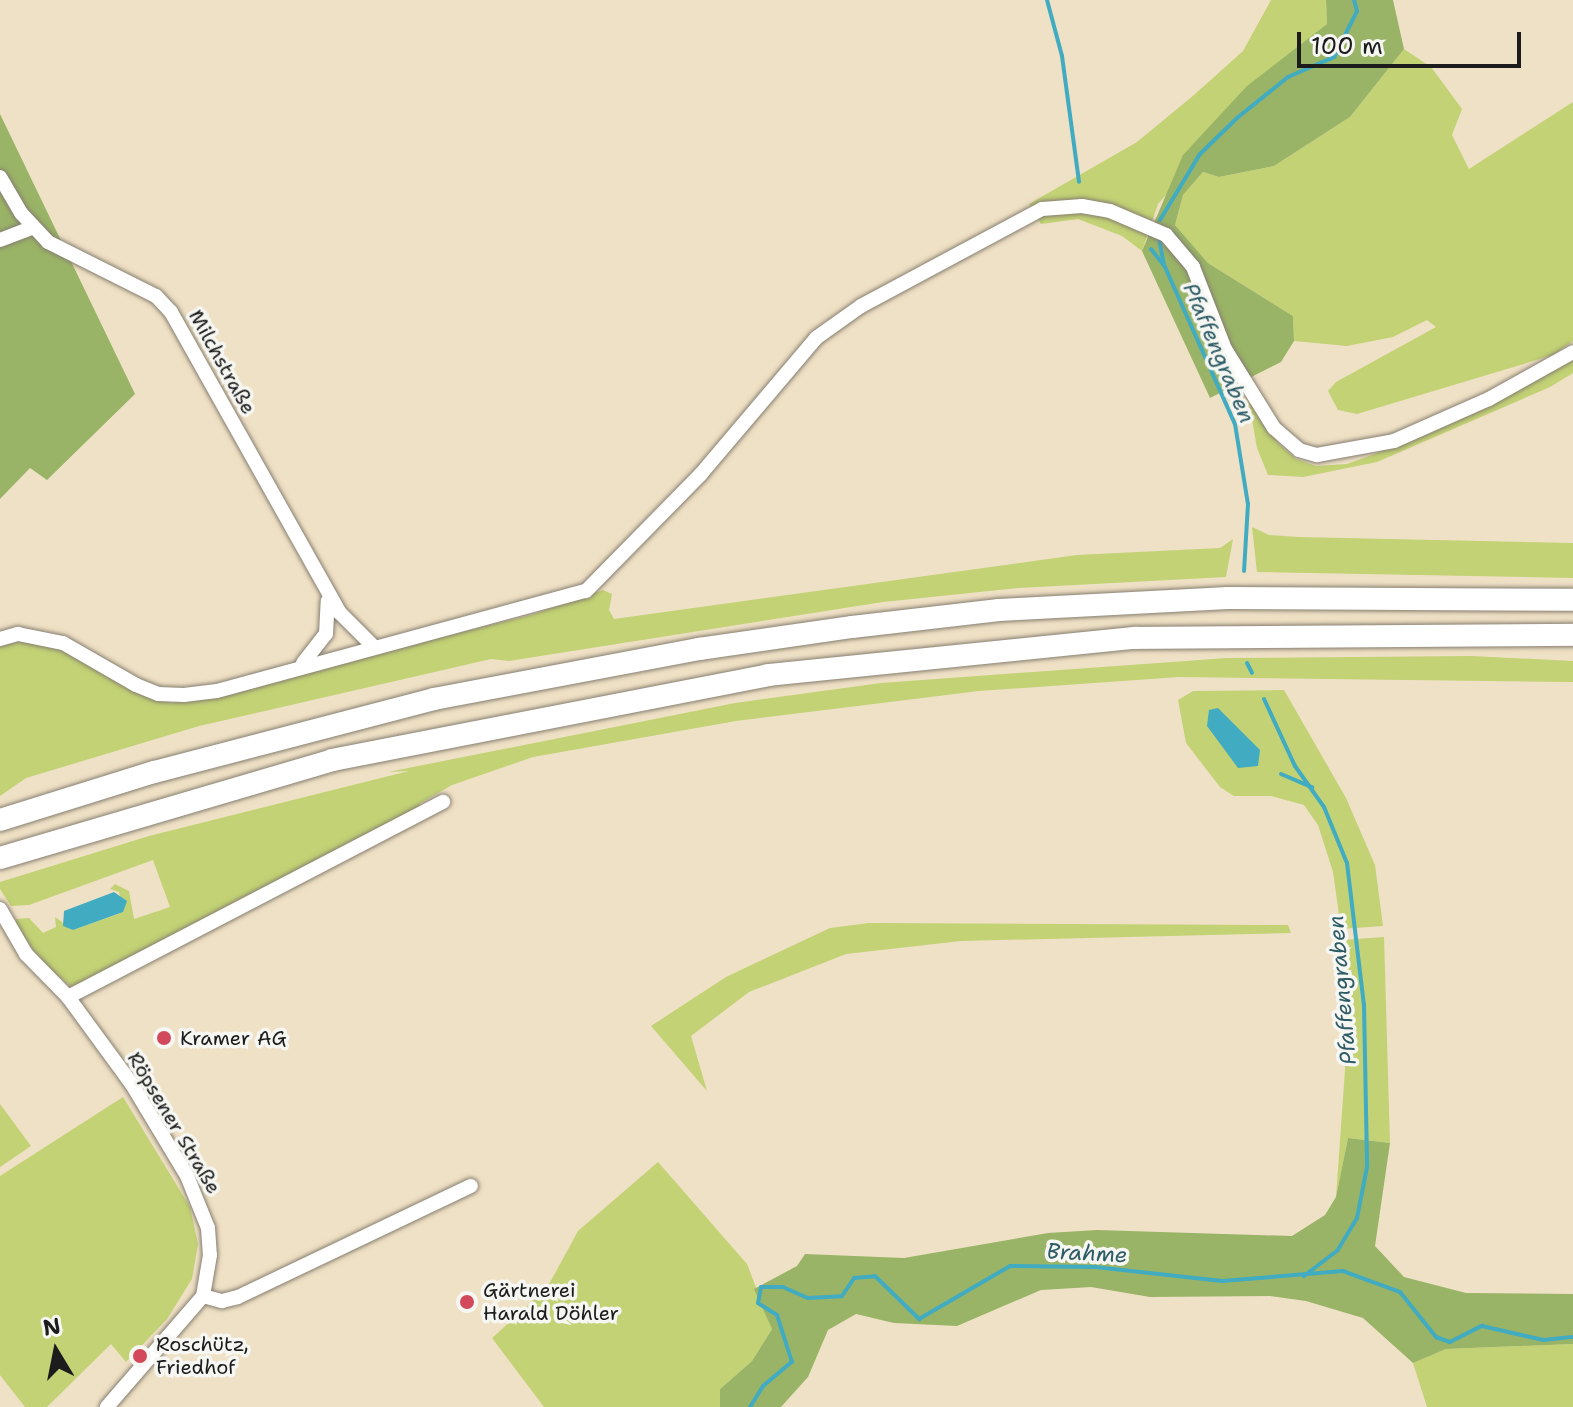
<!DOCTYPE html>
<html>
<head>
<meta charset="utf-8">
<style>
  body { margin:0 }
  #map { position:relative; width:1573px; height:1407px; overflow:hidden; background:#efe1c5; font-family:"Shantell Sans",sans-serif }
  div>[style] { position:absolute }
  .green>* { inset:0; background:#c2d274 }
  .forest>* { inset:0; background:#99b466 }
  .water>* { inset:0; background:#41abc1 }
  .stream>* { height:4px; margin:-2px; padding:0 2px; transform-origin:2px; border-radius:2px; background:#41abc1 }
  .roads { filter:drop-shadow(0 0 2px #867e70) drop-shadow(0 0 2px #867e70) }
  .minor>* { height:14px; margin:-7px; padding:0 7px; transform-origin:7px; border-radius:7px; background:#fff }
  .highway>* { height:22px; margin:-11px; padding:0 11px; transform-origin:11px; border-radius:11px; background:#fff }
  .dots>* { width:22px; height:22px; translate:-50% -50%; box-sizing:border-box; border:4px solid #f6f6f2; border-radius:50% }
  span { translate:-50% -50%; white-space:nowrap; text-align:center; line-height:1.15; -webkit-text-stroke:7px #f6f6f2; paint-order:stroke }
  .street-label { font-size:20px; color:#1c1c1c }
  .poi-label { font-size:20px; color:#1c1c1c }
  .left { translate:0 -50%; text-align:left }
  .water-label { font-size:22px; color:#2d5c66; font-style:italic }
  .north { position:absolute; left:16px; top:1311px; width:80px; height:80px; -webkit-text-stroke:6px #f6f6f2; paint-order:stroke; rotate:350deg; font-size:22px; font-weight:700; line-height:32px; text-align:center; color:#1c1c1c }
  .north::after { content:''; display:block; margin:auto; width:28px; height:36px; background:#1c1c1c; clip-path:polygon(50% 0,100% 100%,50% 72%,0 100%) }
  .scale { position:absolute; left:1297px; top:32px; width:224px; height:36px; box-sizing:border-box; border:4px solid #1c1c1c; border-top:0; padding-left:10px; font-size:24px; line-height:28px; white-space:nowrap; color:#1c1c1c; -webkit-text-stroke:6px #f6f6f2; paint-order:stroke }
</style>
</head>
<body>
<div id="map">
  <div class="green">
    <div style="clip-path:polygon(1271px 0,1326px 0,1327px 24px,1293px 53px,1158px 204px,1142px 251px,1122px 236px,1078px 219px,1041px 224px,1029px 204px,1137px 142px,1194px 95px,1243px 51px)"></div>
    <div style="clip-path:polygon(1404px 49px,1431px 67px,1462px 109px,1452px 135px,1469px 169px,1573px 102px,1573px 341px,1553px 355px,1357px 414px,1338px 410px,1328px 391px,1336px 382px,1436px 327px,1427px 320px,1393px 337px,1347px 346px,1294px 341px,1293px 316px,1208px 263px,1175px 225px,1183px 195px,1203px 172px,1219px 177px,1274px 166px,1350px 117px)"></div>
    <div style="clip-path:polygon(1573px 359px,1573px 373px,1550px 387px,1377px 462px,1303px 477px,1268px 475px,1257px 448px,1248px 397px,1279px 444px,1296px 459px,1316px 466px,1347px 464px,1426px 435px)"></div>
    <div style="clip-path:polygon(1252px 527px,1269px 535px,1298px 537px,1573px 543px,1573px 578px,1257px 572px)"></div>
    <div style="clip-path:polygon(1233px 539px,1226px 577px,1019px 588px,883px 602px,509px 661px,491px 659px,199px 726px,26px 778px,0 796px,0 645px,25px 641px,57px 646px,143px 695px,172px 703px,531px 615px,603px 590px,612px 594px,609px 610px,614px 619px,1077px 555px,1220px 548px)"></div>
    <div style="clip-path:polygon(1471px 656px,1573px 661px,1573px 682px,1179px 677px,979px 691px,736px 721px,533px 757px,452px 785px,419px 804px,424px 806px,75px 990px,42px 962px,15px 925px,16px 919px,29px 918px,43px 933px,56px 927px,55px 917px,73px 930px,118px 914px,123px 912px,119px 892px,110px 889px,115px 884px,129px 891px,134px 919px,170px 907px,153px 860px,29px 905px,11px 906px,0 889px,0 882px,149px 836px,409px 771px,388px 772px,735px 703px,881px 683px,1227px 658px)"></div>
    <div style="clip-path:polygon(1284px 690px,1346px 798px,1375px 865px,1383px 926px,1341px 929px,1333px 872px,1318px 825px,1304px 805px,1271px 796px,1234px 796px,1220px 787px,1186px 743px,1178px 700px,1193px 691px)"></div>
    <div style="clip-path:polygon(869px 923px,1288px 925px,1291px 933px,961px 941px,846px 954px,749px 992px,691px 1036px,707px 1091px,651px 1026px,726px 977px,830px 928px)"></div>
    <div style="clip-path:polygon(1384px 937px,1390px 1143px,1348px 1138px,1336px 1197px,1345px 1070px,1342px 940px)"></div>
    <div style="clip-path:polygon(123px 1097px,190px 1207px,198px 1244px,192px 1279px,167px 1319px,126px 1362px,111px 1344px,47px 1407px,25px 1407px,0 1375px,0 1176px)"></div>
    <div style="clip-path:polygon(0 1104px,31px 1146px,0 1167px)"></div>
    <div style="clip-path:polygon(658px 1162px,747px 1264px,772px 1329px,752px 1361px,720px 1389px,720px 1407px,544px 1407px,492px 1338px,547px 1288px,578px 1231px)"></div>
    <div style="clip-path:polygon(1573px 1344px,1573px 1407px,1427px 1407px,1413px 1363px,1446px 1349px)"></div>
  </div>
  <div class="forest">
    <div style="clip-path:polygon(1326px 0,1393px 0,1404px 49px,1350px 117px,1274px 166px,1219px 177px,1203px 172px,1183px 195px,1175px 225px,1208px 263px,1293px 316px,1294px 341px,1281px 362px,1210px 398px,1142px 251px,1183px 155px,1247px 86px,1327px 24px)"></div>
    <div style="clip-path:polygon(0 114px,135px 394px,47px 480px,30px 468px,0 499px)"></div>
    <div style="clip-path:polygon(1348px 1138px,1390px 1143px,1375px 1246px,1404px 1277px,1466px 1293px,1573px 1294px,1573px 1344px,1446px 1349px,1413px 1363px,1363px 1318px,1306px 1301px,1270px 1296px,1150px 1297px,1091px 1287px,1041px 1290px,957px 1326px,894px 1323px,856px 1314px,828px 1330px,808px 1377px,781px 1407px,720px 1407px,720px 1389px,752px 1361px,772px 1329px,754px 1289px,797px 1266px,805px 1254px,904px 1258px,1048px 1233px,1097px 1230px,1292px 1236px,1325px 1215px,1336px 1197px)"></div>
  </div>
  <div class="water">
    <div style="clip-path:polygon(1218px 708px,1260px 750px,1258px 766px,1238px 768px,1207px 726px,1209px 710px)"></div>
    <div style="clip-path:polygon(114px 892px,127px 901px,123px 912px,73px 930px,63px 926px,64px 911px)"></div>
  </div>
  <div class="stream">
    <div style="left:1047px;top:0;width:58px;rotate:75deg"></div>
    <div style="left:1062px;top:56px;width:127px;rotate:82.3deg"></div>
    <div style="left:1160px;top:220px;width:77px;rotate:-58.8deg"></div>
    <div style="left:1200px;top:154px;width:52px;rotate:-44.2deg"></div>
    <div style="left:1237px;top:118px;width:65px;rotate:-38.8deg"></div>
    <div style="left:1288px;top:77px;width:50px;rotate:-23.5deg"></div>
    <div style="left:1334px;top:57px;width:51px;rotate:-63.4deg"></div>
    <div style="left:1357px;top:11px;width:11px;rotate:-105deg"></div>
    <div style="left:1159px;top:239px;width:26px;rotate:79deg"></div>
    <div style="left:1151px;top:249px;width:23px;rotate:52deg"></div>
    <div style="left:1165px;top:267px;width:172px;rotate:66deg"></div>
    <div style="left:1235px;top:424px;width:81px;rotate:80.8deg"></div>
    <div style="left:1248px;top:504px;width:67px;rotate:93.4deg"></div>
    <div style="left:1247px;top:663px;width:11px;rotate:63deg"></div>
    <div style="left:1264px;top:699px;width:74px;rotate:65.2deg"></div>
    <div style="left:1295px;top:766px;width:50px;rotate:54.7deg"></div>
    <div style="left:1324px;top:807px;width:61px;rotate:67.7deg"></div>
    <div style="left:1347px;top:863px;width:143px;rotate:83.2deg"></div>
    <div style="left:1364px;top:1005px;width:162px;rotate:88.9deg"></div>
    <div style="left:1367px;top:1167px;width:52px;rotate:101.1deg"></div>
    <div style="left:1357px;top:1218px;width:37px;rotate:121deg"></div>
    <div style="left:1338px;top:1250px;width:43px;rotate:142.6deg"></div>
    <div style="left:1281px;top:774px;width:34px;rotate:23deg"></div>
    <div style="left:750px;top:1407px;width:25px;rotate:-58deg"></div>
    <div style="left:763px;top:1386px;width:38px;rotate:-40deg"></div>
    <div style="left:792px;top:1362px;width:49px;rotate:-107.7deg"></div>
    <div style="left:777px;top:1315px;width:22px;rotate:-148deg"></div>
    <div style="left:758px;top:1303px;width:16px;rotate:-79deg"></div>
    <div style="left:761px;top:1287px;width:22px"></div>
    <div style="left:783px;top:1287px;width:27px;rotate:24deg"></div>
    <div style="left:808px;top:1298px;width:34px;rotate:-3deg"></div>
    <div style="left:842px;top:1296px;width:22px;rotate:-56deg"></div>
    <div style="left:854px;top:1278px;width:21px;rotate:-5deg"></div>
    <div style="left:875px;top:1276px;width:62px;rotate:44.3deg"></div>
    <div style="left:919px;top:1319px;width:105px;rotate:-30.2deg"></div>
    <div style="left:1010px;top:1266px;width:85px;rotate:0.7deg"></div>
    <div style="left:1095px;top:1267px;width:128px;rotate:6.3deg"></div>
    <div style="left:1222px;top:1281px;width:121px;rotate:-4.7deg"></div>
    <div style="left:1343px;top:1271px;width:61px;rotate:20.2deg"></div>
    <div style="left:1400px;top:1292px;width:58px;rotate:51.3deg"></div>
    <div style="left:1436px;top:1337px;width:15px;rotate:20deg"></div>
    <div style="left:1450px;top:1342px;width:36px;rotate:-27deg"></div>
    <div style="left:1482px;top:1326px;width:63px;rotate:12.9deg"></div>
    <div style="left:1543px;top:1340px;width:30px;rotate:-6deg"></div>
  </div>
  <div class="roads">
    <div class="minor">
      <div style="left:0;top:177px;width:42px;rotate:59.7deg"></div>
      <div style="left:21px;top:213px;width:40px;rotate:47deg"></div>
      <div style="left:48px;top:242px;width:121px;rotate:26.6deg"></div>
      <div style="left:156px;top:296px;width:22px;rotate:47deg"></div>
      <div style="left:171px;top:312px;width:345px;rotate:60.7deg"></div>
      <div style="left:340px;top:613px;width:45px;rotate:45deg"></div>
      <div style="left:0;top:240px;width:36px;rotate:-21deg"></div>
      <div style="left:0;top:639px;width:19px;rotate:-16deg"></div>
      <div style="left:18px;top:634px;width:46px;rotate:11.3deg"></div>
      <div style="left:63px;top:643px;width:84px;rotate:29.9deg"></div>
      <div style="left:136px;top:685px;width:24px;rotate:22deg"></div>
      <div style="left:158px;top:694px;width:26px;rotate:2deg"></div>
      <div style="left:184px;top:695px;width:33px;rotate:-7deg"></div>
      <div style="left:217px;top:691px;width:382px;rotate:-15.2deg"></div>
      <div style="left:586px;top:591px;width:163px;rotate:-45.5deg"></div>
      <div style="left:700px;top:475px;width:180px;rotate:-49.7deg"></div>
      <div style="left:816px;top:338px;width:55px;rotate:-35.4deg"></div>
      <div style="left:861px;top:306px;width:205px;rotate:-28.2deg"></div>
      <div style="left:1042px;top:209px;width:40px;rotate:-4.3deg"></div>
      <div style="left:1082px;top:206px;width:28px;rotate:10deg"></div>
      <div style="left:1110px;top:211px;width:61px;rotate:23.2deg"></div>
      <div style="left:1166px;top:235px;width:42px;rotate:49.8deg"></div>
      <div style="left:1193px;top:267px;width:88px;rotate:68.7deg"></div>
      <div style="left:1225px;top:349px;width:93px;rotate:58.2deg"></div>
      <div style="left:1274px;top:428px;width:33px;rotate:41deg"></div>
      <div style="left:1299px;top:450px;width:19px;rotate:16deg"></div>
      <div style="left:1317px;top:455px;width:78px;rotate:-10.3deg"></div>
      <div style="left:1394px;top:441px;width:104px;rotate:-23.9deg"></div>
      <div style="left:1489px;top:399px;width:96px;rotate:-29.2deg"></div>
      <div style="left:303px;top:663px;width:37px;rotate:-52deg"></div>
      <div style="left:326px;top:634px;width:33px;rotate:-87deg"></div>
      <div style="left:0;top:909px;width:52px;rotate:60deg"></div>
      <div style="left:26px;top:954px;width:60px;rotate:45.7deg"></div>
      <div style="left:68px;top:997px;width:107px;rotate:53.8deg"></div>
      <div style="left:131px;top:1083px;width:109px;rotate:58.9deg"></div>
      <div style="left:187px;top:1176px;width:56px;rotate:68deg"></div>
      <div style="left:208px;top:1228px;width:27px;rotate:86deg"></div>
      <div style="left:210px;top:1255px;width:42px;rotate:99.7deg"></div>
      <div style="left:203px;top:1296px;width:147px;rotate:130.9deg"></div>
      <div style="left:68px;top:997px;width:423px;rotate:-27.5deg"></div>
      <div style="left:203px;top:1296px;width:20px;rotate:15deg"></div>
      <div style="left:222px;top:1301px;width:16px;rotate:-14deg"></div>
      <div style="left:238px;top:1297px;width:258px;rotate:-25.5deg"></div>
    </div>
    <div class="highway">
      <div style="left:0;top:820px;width:161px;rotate:-17.3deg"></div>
      <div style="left:154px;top:772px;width:289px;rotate:-14.6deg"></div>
      <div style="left:434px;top:699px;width:270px;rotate:-10.7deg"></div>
      <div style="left:699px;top:649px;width:155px;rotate:-8.2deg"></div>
      <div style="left:852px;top:627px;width:148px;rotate:-6.6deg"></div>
      <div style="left:999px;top:610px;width:229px;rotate:-3deg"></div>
      <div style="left:1228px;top:598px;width:345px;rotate:0.3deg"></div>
      <div style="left:0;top:858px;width:346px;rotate:-16.4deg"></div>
      <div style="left:332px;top:760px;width:444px;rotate:-11deg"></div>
      <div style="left:768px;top:675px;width:369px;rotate:-5.8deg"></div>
      <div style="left:1135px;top:638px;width:438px;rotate:-0.4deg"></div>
    </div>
  </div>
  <div class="dots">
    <div style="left:164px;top:1038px;background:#d1495b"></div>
    <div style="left:467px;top:1302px;background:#d1495b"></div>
    <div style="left:140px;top:1356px;background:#d1495b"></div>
  </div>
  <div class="street-label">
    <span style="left:222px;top:362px;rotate:61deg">Milchstraße</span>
    <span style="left:174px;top:1123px;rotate:59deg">Röpsener Straße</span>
  </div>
  <div class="poi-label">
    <span class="left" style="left:180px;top:1038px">Kramer AG</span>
    <span class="left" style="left:483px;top:1302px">Gärtnerei<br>Harald Döhler</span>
    <span class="left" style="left:156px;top:1356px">Roschütz,<br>Friedhof</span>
  </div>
  <div class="water-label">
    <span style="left:1219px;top:353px;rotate:67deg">Pfaffengraben</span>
    <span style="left:1342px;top:990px;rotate:-95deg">Pfaffengraben</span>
    <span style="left:1087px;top:1253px;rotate:3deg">Brahme</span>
  </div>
  <div class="north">N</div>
  <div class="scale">100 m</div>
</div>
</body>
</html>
